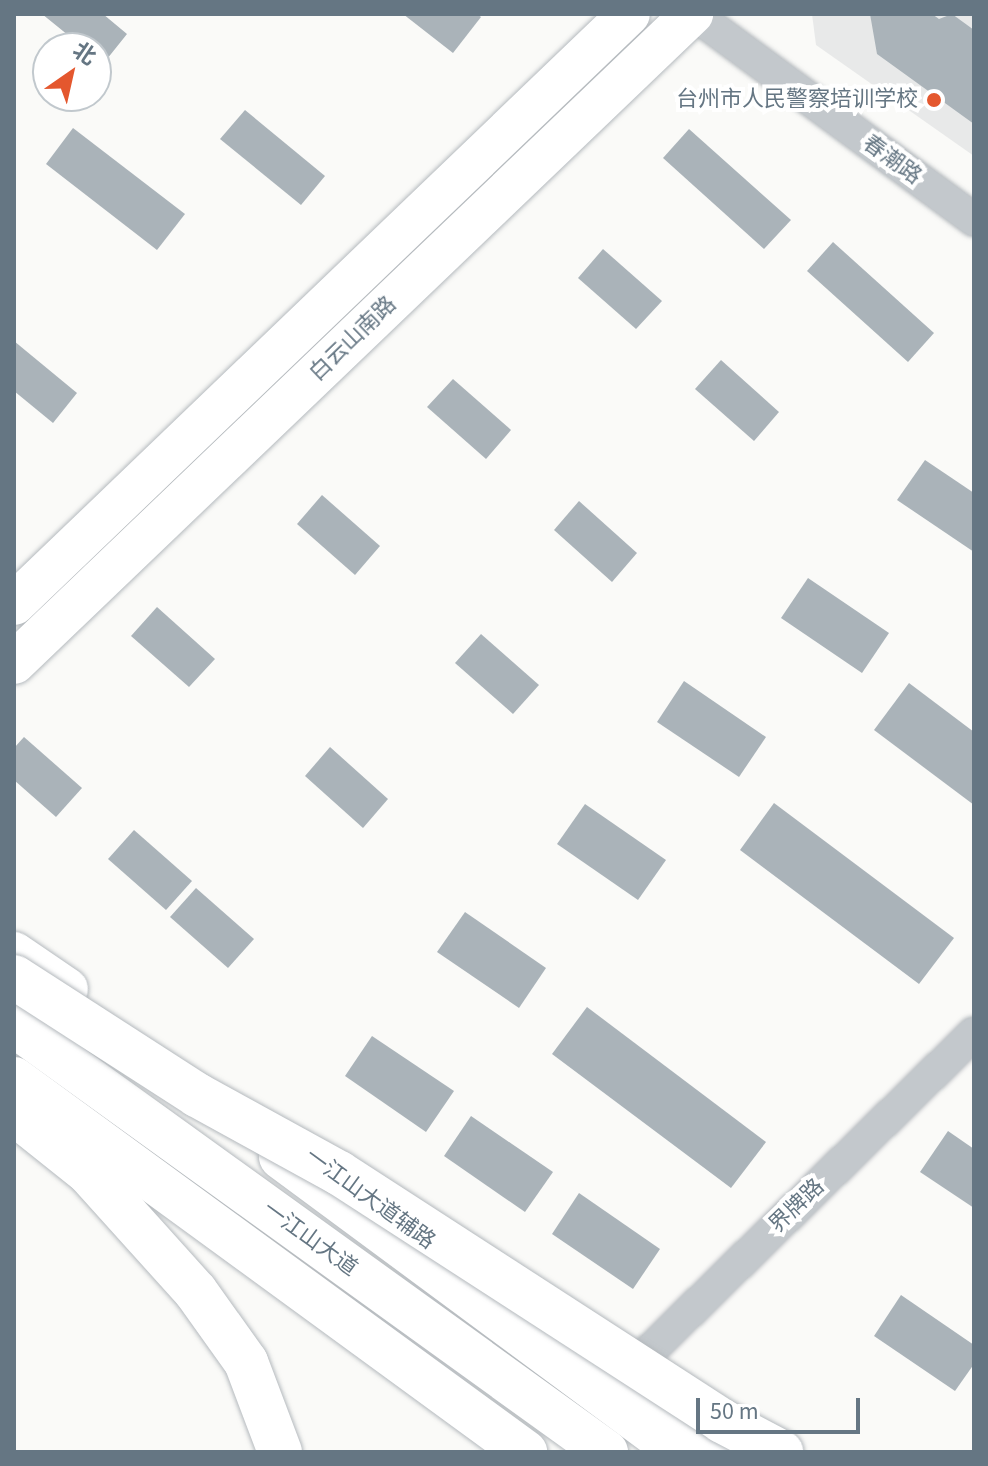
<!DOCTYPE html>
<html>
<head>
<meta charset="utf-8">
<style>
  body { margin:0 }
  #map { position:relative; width:988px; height:1466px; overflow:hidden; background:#fafaf8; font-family:"Source Sans 3","Noto Sans SC",sans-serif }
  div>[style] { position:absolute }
  .built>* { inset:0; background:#e8e9e9 }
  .building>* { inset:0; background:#aab3b9 }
  .roads { filter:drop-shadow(0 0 2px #b5babe) drop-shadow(0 0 2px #b5babe) }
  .minor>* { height:32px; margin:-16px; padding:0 16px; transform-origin:16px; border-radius:16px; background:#c3c8cc }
  .major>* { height:42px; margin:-21px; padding:0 21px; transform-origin:21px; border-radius:21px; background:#fff }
  .highway>* { height:44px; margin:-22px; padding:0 22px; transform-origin:22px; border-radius:22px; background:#fff }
  .bridges { filter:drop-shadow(0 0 2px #b4b9bd) drop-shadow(0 0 2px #b4b9bd) }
  .highway-bridge>* { height:44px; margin:-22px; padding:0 22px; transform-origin:22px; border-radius:22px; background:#fff }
  .dots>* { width:22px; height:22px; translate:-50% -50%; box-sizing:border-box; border:4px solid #fff; border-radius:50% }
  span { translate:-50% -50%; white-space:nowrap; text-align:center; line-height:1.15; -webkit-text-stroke:8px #fff; paint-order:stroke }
  .poi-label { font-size:22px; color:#657683 }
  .right { translate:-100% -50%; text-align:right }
  .street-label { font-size:22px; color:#657683 }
  .frame { position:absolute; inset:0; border:16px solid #657683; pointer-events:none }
  .north { position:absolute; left:32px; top:32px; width:80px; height:80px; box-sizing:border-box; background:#fff; border:2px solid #c1c8cd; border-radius:50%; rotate:34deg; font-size:22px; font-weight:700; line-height:32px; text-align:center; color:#657683 }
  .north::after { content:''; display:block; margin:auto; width:28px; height:36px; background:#e4572e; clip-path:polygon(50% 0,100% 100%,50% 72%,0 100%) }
  .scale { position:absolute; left:696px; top:1398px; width:164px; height:36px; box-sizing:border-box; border:4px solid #657683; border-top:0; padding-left:10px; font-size:24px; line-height:28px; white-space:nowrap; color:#657683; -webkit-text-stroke:6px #fff; paint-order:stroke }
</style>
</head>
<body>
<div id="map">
  <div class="built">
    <div style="clip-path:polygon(812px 14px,974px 14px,974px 156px,816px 45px)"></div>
  </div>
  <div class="building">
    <div style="clip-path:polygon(42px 14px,103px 14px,127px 34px,103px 64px,96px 48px,84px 48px)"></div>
    <div style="clip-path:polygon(403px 14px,477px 14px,481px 17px,453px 53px)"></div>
    <div style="clip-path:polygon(870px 14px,932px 14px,939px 19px,952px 14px,974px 30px,974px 124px,877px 54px)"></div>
    <div style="clip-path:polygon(245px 110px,325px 176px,301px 205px,220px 139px)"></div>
    <div style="clip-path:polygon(73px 128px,185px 214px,157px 250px,46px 164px)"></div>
    <div style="clip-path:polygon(689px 129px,791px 220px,764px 249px,663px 158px)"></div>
    <div style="clip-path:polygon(833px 242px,934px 333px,908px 362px,807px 271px)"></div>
    <div style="clip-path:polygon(603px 249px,662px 301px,636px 329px,578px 278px)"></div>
    <div style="clip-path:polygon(14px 341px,77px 393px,53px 423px,14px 391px)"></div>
    <div style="clip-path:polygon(721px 360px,779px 412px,754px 441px,695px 389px)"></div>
    <div style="clip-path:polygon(453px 379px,511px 430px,486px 459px,427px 407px)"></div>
    <div style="clip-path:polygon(925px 460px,974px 493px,974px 552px,897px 500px)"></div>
    <div style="clip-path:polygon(322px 495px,380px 546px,355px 575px,297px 524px)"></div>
    <div style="clip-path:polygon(579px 501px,637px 553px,612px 582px,554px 530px)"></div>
    <div style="clip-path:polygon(808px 578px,889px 633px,862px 673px,781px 618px)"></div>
    <div style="clip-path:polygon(157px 607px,215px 659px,189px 687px,131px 636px)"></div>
    <div style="clip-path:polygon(481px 634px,539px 685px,513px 714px,455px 663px)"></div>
    <div style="clip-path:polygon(684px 681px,766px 737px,739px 777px,657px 722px)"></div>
    <div style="clip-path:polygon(909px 683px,974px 732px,974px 805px,874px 730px)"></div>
    <div style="clip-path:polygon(24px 737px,82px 788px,56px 817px,14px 780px,14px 748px)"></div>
    <div style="clip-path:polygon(330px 747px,388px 799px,363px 828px,305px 776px)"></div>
    <div style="clip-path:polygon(774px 803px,954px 938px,919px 984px,740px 850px)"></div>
    <div style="clip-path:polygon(585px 804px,666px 860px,638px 900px,557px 844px)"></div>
    <div style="clip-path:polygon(134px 830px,192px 881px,166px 910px,108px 859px)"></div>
    <div style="clip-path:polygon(196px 888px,254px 939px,228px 968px,170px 917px)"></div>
    <div style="clip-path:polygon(465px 912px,546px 968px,519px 1008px,437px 952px)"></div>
    <div style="clip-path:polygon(587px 1007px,766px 1142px,731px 1188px,552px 1054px)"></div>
    <div style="clip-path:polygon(372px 1036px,454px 1091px,426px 1132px,345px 1076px)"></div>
    <div style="clip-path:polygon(471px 1116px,553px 1172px,525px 1212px,444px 1156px)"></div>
    <div style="clip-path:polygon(948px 1131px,974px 1149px,974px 1208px,920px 1172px)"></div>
    <div style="clip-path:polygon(579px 1193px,660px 1249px,633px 1289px,552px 1234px)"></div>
    <div style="clip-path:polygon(901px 1295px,974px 1345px,974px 1364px,955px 1391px,874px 1336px)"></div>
  </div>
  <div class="roads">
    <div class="minor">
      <div style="left:694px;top:14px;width:348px;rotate:36.3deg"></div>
      <div style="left:621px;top:1379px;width:494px;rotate:-44.4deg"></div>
    </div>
    <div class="major">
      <div style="left:14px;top:604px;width:852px;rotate:-43.81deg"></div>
      <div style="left:14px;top:663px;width:939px;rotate:-43.75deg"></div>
      <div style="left:14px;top:953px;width:64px;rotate:34.2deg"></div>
      <div style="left:605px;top:1368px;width:143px;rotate:35.9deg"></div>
    </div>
    <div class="highway">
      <div style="left:14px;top:1025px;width:730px;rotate:35.8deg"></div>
      <div style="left:14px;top:1079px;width:633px;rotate:36.13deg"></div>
      <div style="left:14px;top:1113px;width:95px;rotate:38.6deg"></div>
      <div style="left:88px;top:1172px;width:161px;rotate:48deg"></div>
      <div style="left:196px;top:1292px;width:86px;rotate:54.5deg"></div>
      <div style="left:246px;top:1362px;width:96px;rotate:69.3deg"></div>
      <div style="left:281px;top:1157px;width:478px;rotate:36.5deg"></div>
      <div style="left:665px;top:1441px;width:24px;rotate:28deg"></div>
    </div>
  </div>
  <div class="bridges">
    <div class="highway-bridge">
      <div style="left:14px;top:977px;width:218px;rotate:32.8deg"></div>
      <div style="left:197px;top:1095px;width:162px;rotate:28.8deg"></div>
      <div style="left:339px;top:1173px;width:456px;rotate:32.9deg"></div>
      <div style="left:722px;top:1421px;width:67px;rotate:27.7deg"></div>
    </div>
  </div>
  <div class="dots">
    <div style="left:934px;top:100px;background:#e4572e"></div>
  </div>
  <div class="poi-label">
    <span class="right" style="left:918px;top:100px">台州市人民警察培训学校</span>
  </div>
  <div class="street-label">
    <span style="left:892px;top:160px;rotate:36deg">春潮路</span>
    <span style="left:353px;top:339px;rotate:-44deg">白云山南路</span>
    <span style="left:370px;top:1199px;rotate:36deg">一江山大道辅路</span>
    <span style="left:797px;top:1206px;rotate:-44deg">界牌路</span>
    <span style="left:310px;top:1239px;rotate:36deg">一江山大道</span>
  </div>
  <div class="frame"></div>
  <div class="north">北</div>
  <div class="scale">50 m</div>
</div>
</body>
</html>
